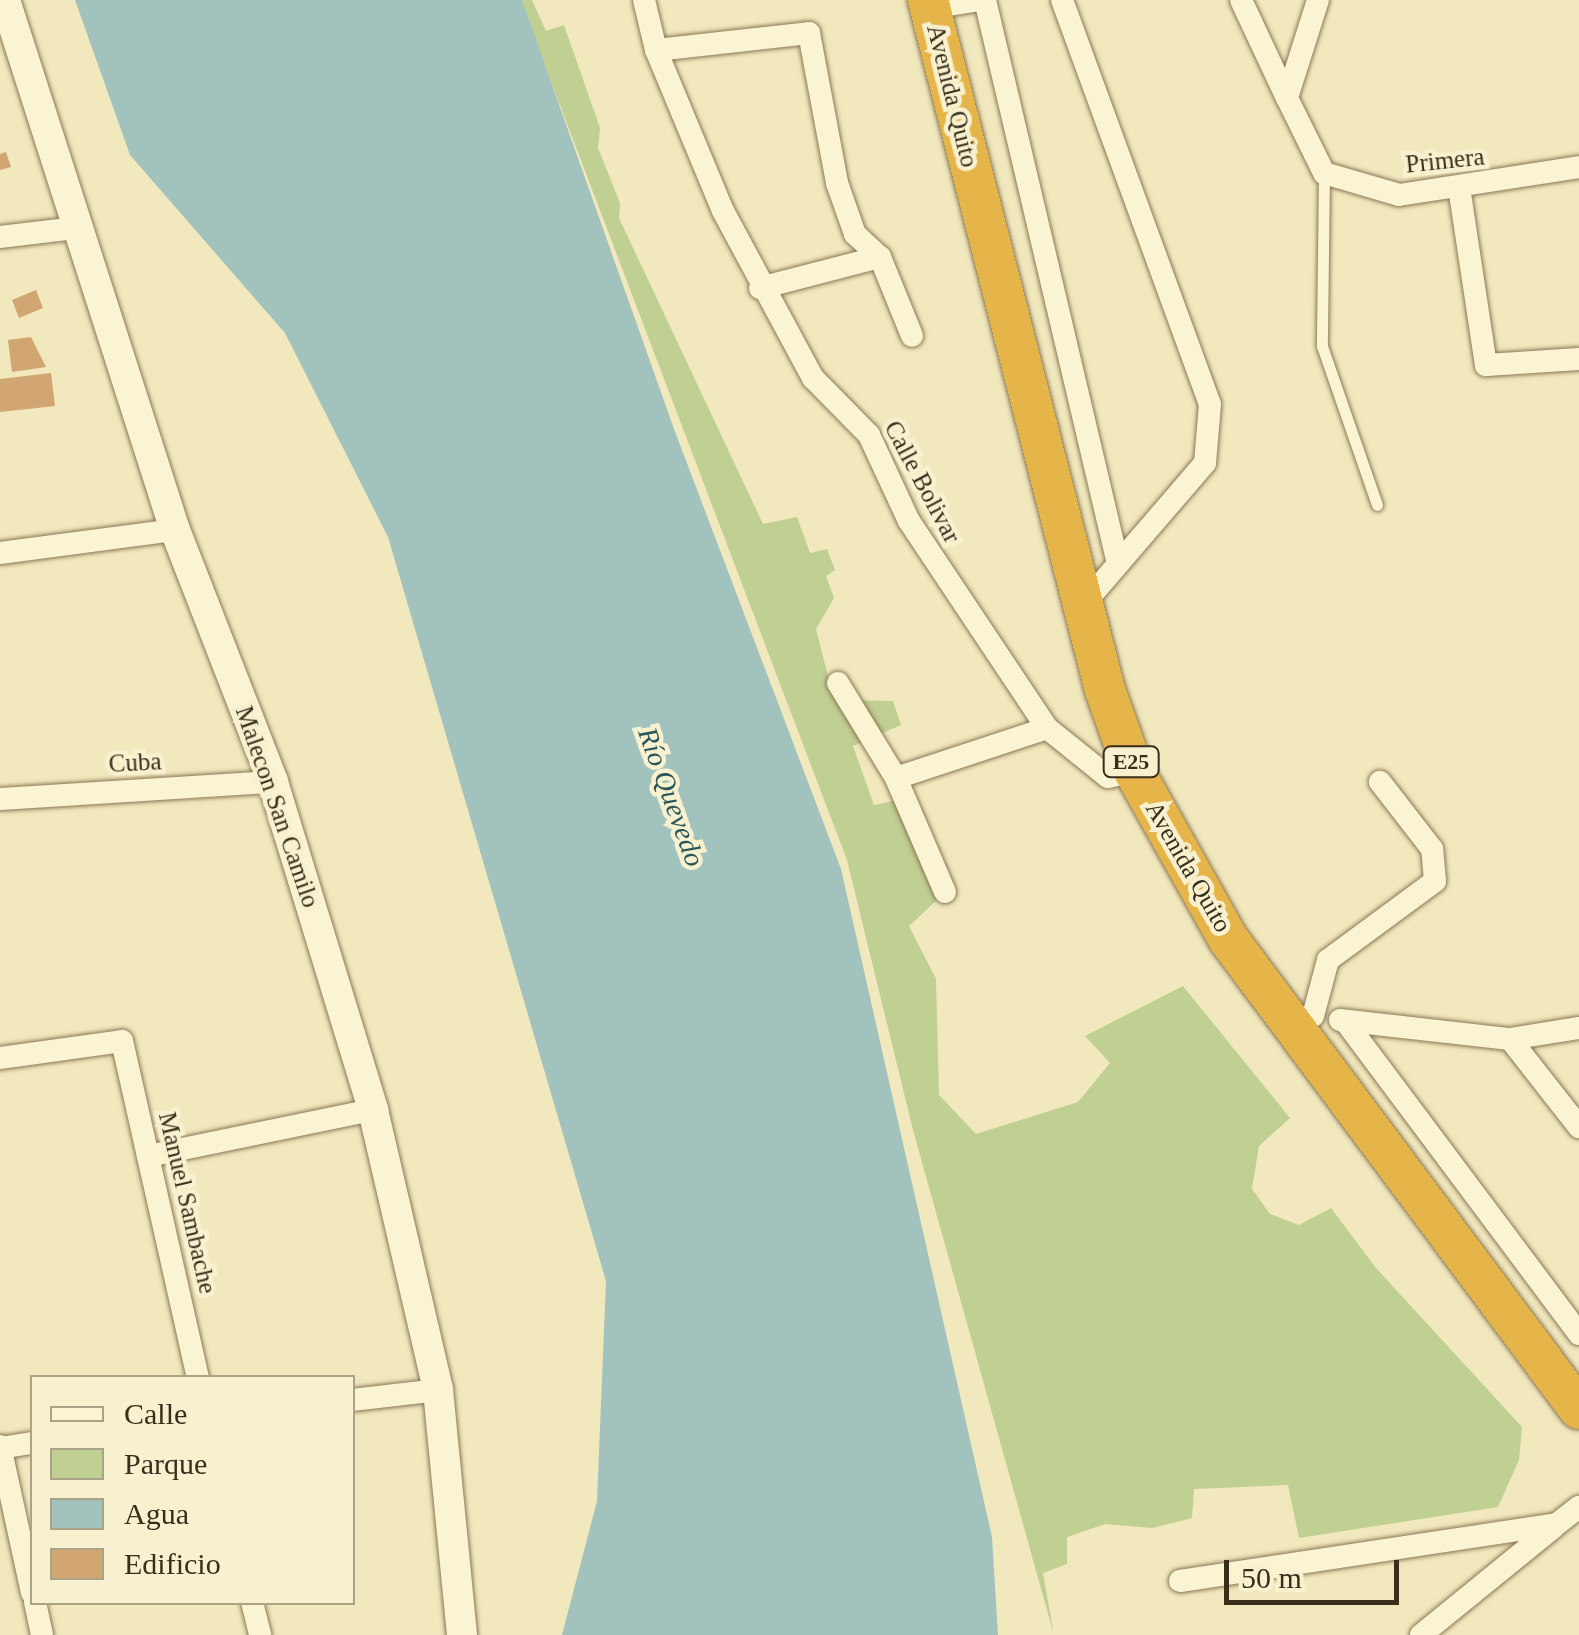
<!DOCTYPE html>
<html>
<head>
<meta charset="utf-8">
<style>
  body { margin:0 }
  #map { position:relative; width:1579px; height:1635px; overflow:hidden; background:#f1e8be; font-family:"Times New Roman",serif }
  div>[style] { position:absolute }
  .green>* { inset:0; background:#c0cf92 }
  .water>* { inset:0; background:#a2c2bd }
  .building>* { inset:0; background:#d1a672 }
  .roads { filter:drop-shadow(0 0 2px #8a7856) drop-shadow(0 0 2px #8a7856) }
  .lane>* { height:11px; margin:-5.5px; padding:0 5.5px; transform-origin:5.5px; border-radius:5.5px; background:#fbf4d2 }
  .street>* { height:22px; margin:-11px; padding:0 11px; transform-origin:11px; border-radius:11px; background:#fbf4d2 }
  .secondary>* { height:30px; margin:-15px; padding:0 15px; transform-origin:15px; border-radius:15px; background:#fbf4d2 }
  .highway>* { height:40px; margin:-20px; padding:0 20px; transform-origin:20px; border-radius:20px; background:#e6b549 }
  span { translate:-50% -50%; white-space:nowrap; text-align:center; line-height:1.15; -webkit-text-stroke:9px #f7f1cf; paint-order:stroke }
  .shield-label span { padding:2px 8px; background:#f7f1cf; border:2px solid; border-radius:8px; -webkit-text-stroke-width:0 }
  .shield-label { font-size:22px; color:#392d1b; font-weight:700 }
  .street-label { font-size:25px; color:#392d1b }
  .water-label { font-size:28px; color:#2a5659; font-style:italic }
  .legend { position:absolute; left:30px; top:1375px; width:325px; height:230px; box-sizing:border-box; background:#f7f1cf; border:2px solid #aba387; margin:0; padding:12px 18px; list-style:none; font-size:30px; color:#392d1b }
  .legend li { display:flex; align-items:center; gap:20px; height:50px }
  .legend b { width:50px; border:2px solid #aba387 }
  .scale { position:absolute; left:1224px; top:1560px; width:175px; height:45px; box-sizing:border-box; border:5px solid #392d1b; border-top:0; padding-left:12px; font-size:30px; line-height:35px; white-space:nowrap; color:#392d1b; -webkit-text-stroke:8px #f7f1cf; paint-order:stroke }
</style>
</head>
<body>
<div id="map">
  <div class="green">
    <div style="clip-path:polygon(520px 0,532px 0,546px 31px,564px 25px,600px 128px,598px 148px,620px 203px,619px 218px,763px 524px,797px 517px,810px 553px,827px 549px,835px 570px,826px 576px,834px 598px,816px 629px,834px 700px,893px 701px,901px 725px,853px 746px,874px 805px,903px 799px,937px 900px,909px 926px,936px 979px,939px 1095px,976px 1134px,1078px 1102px,1110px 1063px,1085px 1036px,1183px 986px,1290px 1118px,1259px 1146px,1252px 1189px,1270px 1214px,1299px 1225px,1331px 1208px,1376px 1268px,1522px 1427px,1519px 1460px,1498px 1507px,1299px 1538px,1288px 1485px,1194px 1489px,1192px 1518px,1152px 1528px,1105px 1524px,1067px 1537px,1067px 1564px,1043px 1573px,1054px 1635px,913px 1130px,847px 860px)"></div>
  </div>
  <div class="water">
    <div style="clip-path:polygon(75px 0,522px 0,674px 429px,841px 869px,992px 1537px,998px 1635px,562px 1635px,597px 1501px,606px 1281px,388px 537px,285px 333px,130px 155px)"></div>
  </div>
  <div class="building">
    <div style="clip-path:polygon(6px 152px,11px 167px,0 170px,0 154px)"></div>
    <div style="clip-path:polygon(36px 290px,43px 308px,19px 318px,12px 300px)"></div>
    <div style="clip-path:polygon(31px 337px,46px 367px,12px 372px,8px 340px)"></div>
    <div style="clip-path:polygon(51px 373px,55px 406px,0 412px,0 379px)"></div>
  </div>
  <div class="roads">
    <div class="lane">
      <div style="left:1324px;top:173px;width:173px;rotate:90.7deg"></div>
      <div style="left:1322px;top:346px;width:168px;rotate:70.9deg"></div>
    </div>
    <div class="street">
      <div style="left:644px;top:0;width:51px;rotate:76.5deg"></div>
      <div style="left:656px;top:50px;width:174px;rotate:67.4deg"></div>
      <div style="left:723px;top:211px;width:190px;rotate:61.7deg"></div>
      <div style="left:813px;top:378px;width:80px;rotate:45.5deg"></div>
      <div style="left:869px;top:435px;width:95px;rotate:65.1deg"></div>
      <div style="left:909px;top:521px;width:249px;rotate:56.3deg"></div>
      <div style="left:1047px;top:728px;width:78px;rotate:38.8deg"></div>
      <div style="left:1108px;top:777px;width:27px;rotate:-13deg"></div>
      <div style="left:985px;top:0;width:579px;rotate:76.73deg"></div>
      <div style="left:1062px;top:0;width:430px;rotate:69.9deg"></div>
      <div style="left:1210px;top:404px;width:59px;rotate:94.8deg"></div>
      <div style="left:1205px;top:463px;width:187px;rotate:130.7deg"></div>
      <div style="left:1241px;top:0;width:108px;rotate:64.9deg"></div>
      <div style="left:1318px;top:0;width:103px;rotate:107.6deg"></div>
      <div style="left:1287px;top:98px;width:84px;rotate:63.7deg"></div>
      <div style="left:1324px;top:173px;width:78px;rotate:16.3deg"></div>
      <div style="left:1399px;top:195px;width:182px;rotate:-8.8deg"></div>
      <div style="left:930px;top:8px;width:51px;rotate:-9.1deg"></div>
      <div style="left:656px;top:50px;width:154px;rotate:-6.3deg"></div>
      <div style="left:809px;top:33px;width:153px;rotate:79.4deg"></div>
      <div style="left:837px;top:183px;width:54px;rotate:70.6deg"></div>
      <div style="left:855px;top:234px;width:34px;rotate:43deg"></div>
      <div style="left:1459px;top:187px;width:180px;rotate:81.4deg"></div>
      <div style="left:1486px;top:365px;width:93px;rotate:-3.7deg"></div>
      <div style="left:0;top:237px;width:77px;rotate:-6.8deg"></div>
      <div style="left:760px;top:288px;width:124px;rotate:-14.5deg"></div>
      <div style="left:880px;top:257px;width:85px;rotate:67.9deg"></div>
      <div style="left:0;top:553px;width:177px;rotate:-7.5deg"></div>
      <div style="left:838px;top:683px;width:111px;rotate:58.6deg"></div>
      <div style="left:0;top:799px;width:274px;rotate:-3.6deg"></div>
      <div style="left:945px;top:892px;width:124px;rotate:-113.3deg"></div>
      <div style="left:896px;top:778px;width:159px;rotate:-18.3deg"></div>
      <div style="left:1313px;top:1016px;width:58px;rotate:-75deg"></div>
      <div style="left:1328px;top:960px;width:133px;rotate:-36.4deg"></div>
      <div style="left:1435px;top:881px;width:32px;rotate:-95deg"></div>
      <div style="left:1432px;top:849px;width:85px;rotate:-127.8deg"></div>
      <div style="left:1340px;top:1020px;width:171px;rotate:6.4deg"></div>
      <div style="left:1510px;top:1039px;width:70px;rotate:-9.1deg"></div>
      <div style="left:1345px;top:1021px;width:391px;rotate:53.2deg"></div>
      <div style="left:1510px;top:1039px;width:112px;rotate:51.9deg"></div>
      <div style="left:0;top:1058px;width:123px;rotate:-7.9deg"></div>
      <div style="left:122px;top:1041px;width:345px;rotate:77.3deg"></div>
      <div style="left:148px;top:1156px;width:230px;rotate:-11.6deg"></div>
      <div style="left:352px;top:1400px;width:87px;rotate:-6.6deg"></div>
      <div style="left:0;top:1446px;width:150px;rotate:77.7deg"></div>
      <div style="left:0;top:1448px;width:32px;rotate:-9deg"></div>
      <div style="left:1180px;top:1581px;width:381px;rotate:-8.6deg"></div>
      <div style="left:1557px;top:1524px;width:28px;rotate:-38deg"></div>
      <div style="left:35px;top:1602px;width:34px;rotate:78deg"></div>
      <div style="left:252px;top:1602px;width:34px;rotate:76deg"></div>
      <div style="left:1421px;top:1635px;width:171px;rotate:-39.1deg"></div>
    </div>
    <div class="secondary">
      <div style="left:5px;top:0;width:557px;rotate:72.22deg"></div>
      <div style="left:175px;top:530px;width:270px;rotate:68.7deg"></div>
      <div style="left:273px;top:782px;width:343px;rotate:73deg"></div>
      <div style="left:373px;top:1110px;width:287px;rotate:76.9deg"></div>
      <div style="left:438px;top:1390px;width:246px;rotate:84.4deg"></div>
    </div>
    <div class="highway">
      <div style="left:928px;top:0;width:712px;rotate:75.61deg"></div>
      <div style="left:1105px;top:690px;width:86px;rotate:70.3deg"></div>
      <div style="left:1134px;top:771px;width:194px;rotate:60.7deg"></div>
      <div style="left:1229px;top:940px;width:585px;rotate:53.27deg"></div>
    </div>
  </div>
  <div class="shield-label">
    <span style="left:1131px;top:762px">E25</span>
  </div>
  <div class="street-label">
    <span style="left:952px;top:96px;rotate:76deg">Avenida Quito</span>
    <span style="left:1445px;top:161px;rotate:-6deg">Primera</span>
    <span style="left:922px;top:482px;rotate:62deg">Calle Bolivar</span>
    <span style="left:135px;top:763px;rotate:-3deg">Cuba</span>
    <span style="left:277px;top:807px;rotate:71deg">Malecon San Camilo</span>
    <span style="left:1188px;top:867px;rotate:60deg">Avenida Quito</span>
    <span style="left:187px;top:1203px;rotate:77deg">Manuel Sambache</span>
  </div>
  <div class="water-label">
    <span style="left:671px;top:797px;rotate:70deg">Río Quevedo</span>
  </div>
  <ul class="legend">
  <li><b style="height:12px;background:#fbf4d2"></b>Calle</li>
  <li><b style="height:28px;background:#c0cf92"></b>Parque</li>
  <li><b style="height:28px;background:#a2c2bd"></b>Agua</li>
  <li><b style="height:28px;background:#d1a672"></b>Edificio</li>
  </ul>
  <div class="scale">50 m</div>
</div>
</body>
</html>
